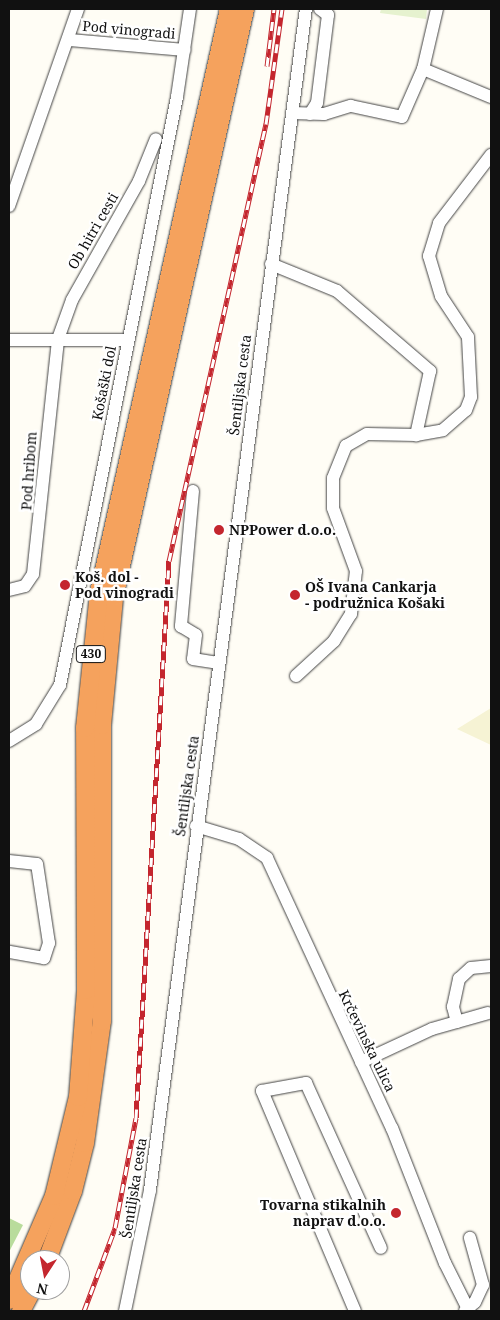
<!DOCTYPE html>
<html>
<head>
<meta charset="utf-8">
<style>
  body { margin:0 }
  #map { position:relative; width:500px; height:1320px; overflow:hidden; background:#fffdf5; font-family:"Noto Serif",serif }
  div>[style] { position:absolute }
  .farmland>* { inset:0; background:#f6f3d4 }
  .forest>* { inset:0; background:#b9dc9c }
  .pitch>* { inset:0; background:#e6f2cf }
  .roads { filter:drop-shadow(0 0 1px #444) drop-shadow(0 0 1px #444) }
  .minor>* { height:12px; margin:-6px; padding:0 6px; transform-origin:6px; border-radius:6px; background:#fff }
  .highway>* { height:18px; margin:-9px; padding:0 9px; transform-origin:9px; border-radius:9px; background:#f5a25d }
  .rail>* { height:5px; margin-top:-2.5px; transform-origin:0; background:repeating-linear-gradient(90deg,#fff 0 9px,#c4262e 0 18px); box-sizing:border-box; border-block:1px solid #c4262e }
  .dots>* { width:14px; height:14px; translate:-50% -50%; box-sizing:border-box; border:2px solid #fff; border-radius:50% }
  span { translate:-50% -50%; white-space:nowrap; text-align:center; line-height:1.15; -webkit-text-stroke:5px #fff; paint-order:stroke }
  .shield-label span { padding:1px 4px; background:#fff; border:1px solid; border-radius:4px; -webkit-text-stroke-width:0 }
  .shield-label { font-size:12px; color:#111; font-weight:700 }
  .street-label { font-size:14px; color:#111 }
  .poi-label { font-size:14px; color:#111; font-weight:700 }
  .left { translate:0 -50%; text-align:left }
  .right { translate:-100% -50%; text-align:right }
  .frame { position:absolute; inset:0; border:10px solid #111; pointer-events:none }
  .north { position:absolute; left:20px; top:1250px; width:50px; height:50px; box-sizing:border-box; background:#fff; border:1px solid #a0a0a0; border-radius:50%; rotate:191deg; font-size:14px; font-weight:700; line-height:20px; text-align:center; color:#111 }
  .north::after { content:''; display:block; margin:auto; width:18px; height:22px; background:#c4262e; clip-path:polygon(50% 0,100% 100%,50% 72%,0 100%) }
</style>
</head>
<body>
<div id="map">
  <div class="farmland">
    <div style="clip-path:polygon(491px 708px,491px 745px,457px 729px)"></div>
  </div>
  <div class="forest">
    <div style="clip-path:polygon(9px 1218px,23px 1225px,9px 1252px)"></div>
  </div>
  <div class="pitch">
    <div style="clip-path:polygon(381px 9px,427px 9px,426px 19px,380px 13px)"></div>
  </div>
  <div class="roads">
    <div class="minor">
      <div style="left:437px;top:9px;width:62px;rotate:103.1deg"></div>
      <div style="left:423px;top:69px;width:74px;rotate:22.4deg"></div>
      <div style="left:70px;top:40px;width:115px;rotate:5deg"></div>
      <div style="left:292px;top:113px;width:32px;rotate:2deg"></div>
      <div style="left:324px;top:114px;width:28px;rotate:-17deg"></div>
      <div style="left:351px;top:106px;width:52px;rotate:12.2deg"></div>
      <div style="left:402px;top:117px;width:52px;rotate:-66.4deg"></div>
      <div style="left:310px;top:114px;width:13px;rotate:-58deg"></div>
      <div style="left:317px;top:103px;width:89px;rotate:-82.9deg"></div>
      <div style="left:328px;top:15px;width:10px;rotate:-143deg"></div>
      <div style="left:9px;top:206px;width:209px;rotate:-70.7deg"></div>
      <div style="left:271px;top:264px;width:71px;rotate:22.2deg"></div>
      <div style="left:337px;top:291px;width:123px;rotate:40.7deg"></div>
      <div style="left:430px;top:371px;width:66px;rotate:102.3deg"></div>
      <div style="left:9px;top:340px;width:119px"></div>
      <div style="left:193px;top:491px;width:136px;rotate:95.1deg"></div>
      <div style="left:181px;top:626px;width:17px;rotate:31deg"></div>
      <div style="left:196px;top:635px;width:24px;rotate:97deg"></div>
      <div style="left:193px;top:659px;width:25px;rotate:9deg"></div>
      <div style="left:9px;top:590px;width:16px;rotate:-14deg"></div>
      <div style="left:25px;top:586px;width:14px;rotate:-56deg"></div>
      <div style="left:33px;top:574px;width:236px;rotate:-83.9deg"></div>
      <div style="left:58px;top:339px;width:41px;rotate:-70.3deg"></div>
      <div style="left:72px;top:300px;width:137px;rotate:-60.6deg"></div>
      <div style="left:139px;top:181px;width:45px;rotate:-68deg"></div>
      <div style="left:296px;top:676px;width:52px;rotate:-42.6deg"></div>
      <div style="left:334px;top:641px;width:32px;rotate:-58deg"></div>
      <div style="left:351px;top:614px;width:43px;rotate:-83.4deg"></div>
      <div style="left:356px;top:571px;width:67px;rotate:-110.1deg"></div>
      <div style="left:333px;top:508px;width:30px;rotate:-90deg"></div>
      <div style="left:333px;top:478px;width:35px;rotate:-68deg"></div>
      <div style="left:346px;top:446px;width:24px;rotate:-30deg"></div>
      <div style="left:367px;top:434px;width:49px;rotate:1.2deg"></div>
      <div style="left:416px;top:435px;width:27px;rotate:-10deg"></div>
      <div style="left:443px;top:430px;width:30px;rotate:-41deg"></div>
      <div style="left:466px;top:410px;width:14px;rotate:-69deg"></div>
      <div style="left:471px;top:397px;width:60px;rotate:-92.9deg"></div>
      <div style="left:468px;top:337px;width:49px;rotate:-123.4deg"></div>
      <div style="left:441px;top:296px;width:42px;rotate:-106.7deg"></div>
      <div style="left:429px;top:256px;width:34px;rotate:-73deg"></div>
      <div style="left:439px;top:223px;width:86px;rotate:-52.6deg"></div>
      <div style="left:9px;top:741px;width:32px;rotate:-32deg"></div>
      <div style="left:36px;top:724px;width:46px;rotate:-58.4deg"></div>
      <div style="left:60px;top:685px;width:600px;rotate:-78.75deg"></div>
      <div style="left:177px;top:97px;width:89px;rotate:-81.6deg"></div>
      <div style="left:196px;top:826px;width:45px;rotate:16.8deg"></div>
      <div style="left:239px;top:839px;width:34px;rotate:34deg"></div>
      <div style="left:267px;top:858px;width:298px;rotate:65.2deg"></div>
      <div style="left:392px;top:1128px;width:145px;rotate:68.6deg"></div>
      <div style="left:445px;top:1263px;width:54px;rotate:63.4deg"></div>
      <div style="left:9px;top:861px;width:28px;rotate:6deg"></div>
      <div style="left:37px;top:864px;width:80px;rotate:81.4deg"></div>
      <div style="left:49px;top:943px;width:16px;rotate:108deg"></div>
      <div style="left:44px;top:958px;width:36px;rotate:-170deg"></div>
      <div style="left:457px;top:1022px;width:16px;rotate:-105deg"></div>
      <div style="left:453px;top:1007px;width:29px;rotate:-78deg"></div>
      <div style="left:459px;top:979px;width:16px;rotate:-43deg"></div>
      <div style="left:471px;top:968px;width:20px;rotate:-6deg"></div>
      <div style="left:361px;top:1062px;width:78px;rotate:-24.9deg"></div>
      <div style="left:432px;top:1029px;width:58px;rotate:-15.9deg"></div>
      <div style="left:125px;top:1311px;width:124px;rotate:-78.3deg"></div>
      <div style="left:150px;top:1190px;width:1191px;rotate:-82.48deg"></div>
      <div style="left:355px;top:1311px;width:239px;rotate:-112.9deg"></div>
      <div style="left:262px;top:1091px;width:45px;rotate:-10.3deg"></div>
      <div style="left:306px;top:1083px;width:181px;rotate:65.6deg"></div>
      <div style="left:465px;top:1311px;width:13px;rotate:-42deg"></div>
      <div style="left:475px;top:1302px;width:19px;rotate:-65deg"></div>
      <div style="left:483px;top:1285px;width:49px;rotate:-105.5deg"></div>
    </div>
    <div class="highway">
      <div style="left:47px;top:1260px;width:74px;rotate:-69.4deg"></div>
      <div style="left:73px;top:1191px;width:49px;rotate:-76deg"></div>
      <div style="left:85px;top:1143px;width:123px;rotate:-82.1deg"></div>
      <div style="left:102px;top:1021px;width:296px;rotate:-90deg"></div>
      <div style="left:102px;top:725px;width:129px;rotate:-84.6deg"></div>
      <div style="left:114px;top:597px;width:602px;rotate:-77.44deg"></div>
      <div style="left:9px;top:1300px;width:113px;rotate:-66.6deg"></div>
      <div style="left:54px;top:1196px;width:102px;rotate:-76.4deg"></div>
      <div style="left:78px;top:1097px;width:107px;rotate:-85.7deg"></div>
      <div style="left:86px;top:990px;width:262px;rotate:-90.2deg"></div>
      <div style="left:85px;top:728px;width:136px;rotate:-84.1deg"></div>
      <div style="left:99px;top:593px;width:598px;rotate:-77.45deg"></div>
      <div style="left:21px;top:1311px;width:24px;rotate:-62deg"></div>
    </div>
  </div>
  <div class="rail">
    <div style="left:267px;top:66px;width:57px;rotate:-83deg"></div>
    <div style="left:84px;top:1311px;width:89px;rotate:-69.5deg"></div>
    <div style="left:115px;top:1228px;width:112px;rotate:-79.2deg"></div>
    <div style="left:136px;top:1118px;width:558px;rotate:-86.61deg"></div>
    <div style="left:169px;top:561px;width:448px;rotate:-77.5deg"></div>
    <div style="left:266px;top:124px;width:116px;rotate:-82.1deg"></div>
  </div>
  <div class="dots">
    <div style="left:219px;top:530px;background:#c4262e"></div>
    <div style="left:65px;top:585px;background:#c4262e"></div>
    <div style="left:295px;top:595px;background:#c4262e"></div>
    <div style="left:396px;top:1213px;background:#c4262e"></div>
  </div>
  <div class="shield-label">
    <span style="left:91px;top:654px">430</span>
  </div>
  <div class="street-label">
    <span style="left:129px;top:30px;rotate:5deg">Pod vinogradi</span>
    <span style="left:93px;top:231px;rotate:-60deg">Ob hitri cesti</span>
    <span style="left:104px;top:383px;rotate:-79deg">Košaški dol</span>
    <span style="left:240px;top:385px;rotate:-83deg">Šentiljska cesta</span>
    <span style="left:29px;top:471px;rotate:-86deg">Pod hribom</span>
    <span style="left:187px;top:786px;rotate:-82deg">Šentiljska cesta</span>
    <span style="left:367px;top:1041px;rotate:64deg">Krčevinska ulica</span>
    <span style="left:134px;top:1188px;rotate:-81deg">Šentiljska cesta</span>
  </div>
  <div class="poi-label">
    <span class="left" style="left:229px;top:530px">NPPower d.o.o.</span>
    <span class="left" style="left:75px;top:585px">Koš. dol -<br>Pod vinogradi</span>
    <span class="left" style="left:305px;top:595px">OŠ Ivana Cankarja<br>- podružnica Košaki</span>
    <span class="right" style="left:386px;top:1213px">Tovarna stikalnih<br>naprav d.o.o.</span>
  </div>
  <div class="frame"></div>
  <div class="north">N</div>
</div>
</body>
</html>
